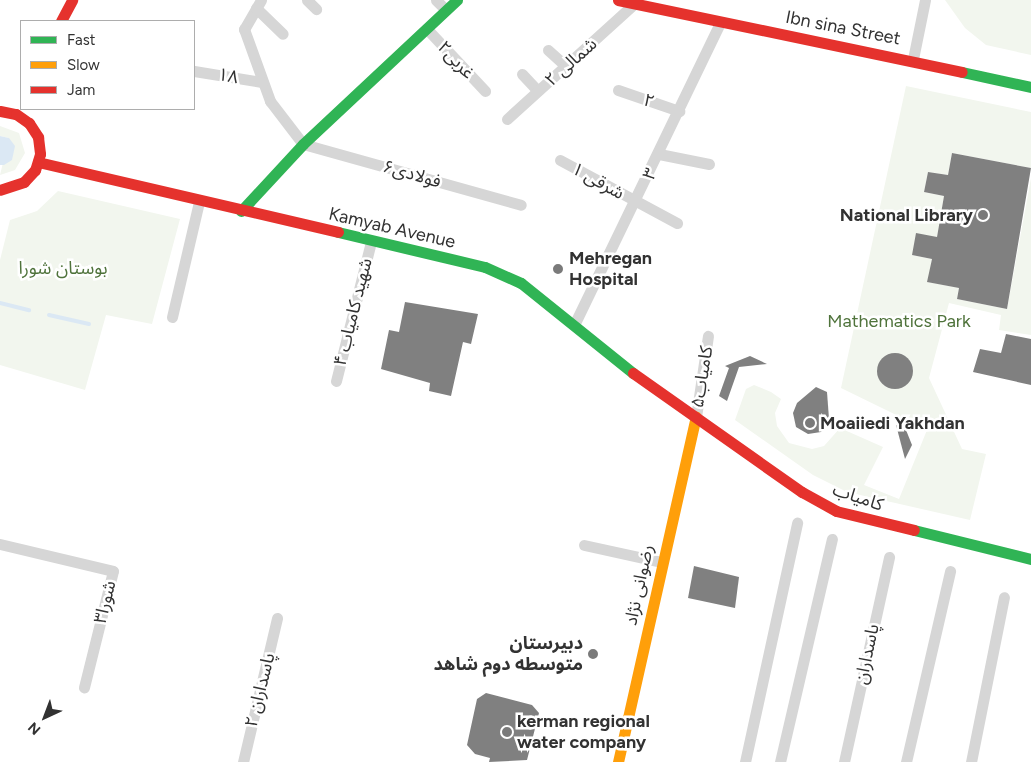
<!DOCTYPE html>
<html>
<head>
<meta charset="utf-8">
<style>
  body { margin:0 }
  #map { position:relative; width:1031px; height:762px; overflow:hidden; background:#fff; font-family:Figtree,"Noto Sans Arabic",sans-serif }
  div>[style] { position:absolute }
  .green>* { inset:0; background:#f2f6ee }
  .water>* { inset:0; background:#dbe8f4 }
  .stream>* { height:4px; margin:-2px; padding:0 2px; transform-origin:2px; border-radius:2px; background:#dbe8f4 }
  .building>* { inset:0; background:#808080 }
  .round { border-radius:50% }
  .street>* { height:11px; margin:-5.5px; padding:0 5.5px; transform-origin:5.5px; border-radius:5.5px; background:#d6d6d6 }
  .fast>* { height:11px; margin:-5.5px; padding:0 5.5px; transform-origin:5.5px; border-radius:5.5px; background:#30b455 }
  .slow>* { height:11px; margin:-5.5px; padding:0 5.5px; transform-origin:5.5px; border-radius:5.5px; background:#ff9f0a }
  .jam>* { height:11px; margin:-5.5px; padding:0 5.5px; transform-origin:5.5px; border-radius:5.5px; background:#e5322d }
  .dots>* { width:14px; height:14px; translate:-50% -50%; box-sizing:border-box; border:2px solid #fff; border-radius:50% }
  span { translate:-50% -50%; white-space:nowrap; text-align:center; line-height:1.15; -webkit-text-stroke:5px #fff; paint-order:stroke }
  .street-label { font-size:18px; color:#323232 }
  .poi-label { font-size:18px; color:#323232; font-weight:700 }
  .right { translate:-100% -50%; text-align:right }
  .left { translate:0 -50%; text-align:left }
  .park-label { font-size:18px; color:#4f733b }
  .legend { position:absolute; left:20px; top:20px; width:175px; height:90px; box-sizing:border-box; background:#fff; border:1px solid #adadad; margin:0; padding:6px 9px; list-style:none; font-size:15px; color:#323232 }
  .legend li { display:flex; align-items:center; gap:10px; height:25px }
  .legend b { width:25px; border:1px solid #adadad }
  .north { position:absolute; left:20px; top:692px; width:50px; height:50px; -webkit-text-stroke:4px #fff; paint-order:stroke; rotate:223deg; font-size:14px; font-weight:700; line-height:20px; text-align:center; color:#323232 }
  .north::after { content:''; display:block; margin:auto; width:18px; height:22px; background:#323232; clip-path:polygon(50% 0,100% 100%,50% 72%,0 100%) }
</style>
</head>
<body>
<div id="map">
  <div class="green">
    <div style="clip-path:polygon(945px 0,1031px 0,1031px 55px,986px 45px,965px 28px)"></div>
    <div style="clip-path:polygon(906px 86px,1031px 112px,1031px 168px,952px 153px,948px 175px,928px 172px,924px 192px,944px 196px,937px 237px,912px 255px,932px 259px,928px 282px,959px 288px,957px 299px,1007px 309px,1031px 178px,1031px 335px,999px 330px,1001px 315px,949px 303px,929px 378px,962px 449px,986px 454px,970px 520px,847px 492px,813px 475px,735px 420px,746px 389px,754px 385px,771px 392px,781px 399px,775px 413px,777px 426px,789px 443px,812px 449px,824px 446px,840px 428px,883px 447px,864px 485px,899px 499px,927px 430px,841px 388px)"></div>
    <div style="clip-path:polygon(0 126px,19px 133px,25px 153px,15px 170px,0 175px,9px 138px,0 136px)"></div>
    <div style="clip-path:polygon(58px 191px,180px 219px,152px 324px,106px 315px,85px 390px,0 365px,0 260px,10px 220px,37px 211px)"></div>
  </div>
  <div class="water">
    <div style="clip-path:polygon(0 136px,9px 138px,15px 146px,12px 160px,4px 165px,0 165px)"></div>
  </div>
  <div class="stream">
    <div style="left:0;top:303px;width:30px;rotate:14deg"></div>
    <div style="left:49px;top:315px;width:41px;rotate:12.7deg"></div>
  </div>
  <div class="building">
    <div style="clip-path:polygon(952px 153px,1031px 168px,1007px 309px,957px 299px,959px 288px,927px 282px,932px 259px,912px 255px,916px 233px,937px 237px,944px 196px,924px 192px,928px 172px,948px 175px)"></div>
    <div style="clip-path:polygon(405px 302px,478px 314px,471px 344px,463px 342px,451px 396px,429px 391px,430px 383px,381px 369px,389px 330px,399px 332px)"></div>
    <div style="clip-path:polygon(1006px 334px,1031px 339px,1031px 385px,973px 372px,980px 349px,1001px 353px)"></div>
    <div class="round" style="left:877px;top:353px;width:36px;height:36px"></div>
    <div style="clip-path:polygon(750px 356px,767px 364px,739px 367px,727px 401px,719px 396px,729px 368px,725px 366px)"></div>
    <div style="clip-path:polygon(816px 387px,827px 392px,829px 419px,821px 432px,808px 434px,796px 427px,793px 413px,797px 403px)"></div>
    <div style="clip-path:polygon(896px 425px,906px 430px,912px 445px,905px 459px)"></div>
    <div style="clip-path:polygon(694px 566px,739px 577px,735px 608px,688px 598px)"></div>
    <div style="clip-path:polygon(486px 693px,532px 705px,539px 713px,527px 760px,489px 762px,490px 758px,475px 754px,467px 745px,477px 699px)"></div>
  </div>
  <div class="street">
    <div style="left:261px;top:0;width:34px;rotate:120deg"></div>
    <div style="left:244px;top:29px;width:77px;rotate:70.1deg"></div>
    <div style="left:270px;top:101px;width:54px;rotate:52.5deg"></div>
    <div style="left:303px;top:144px;width:226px;rotate:15.6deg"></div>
    <div style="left:307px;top:0;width:13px;rotate:45deg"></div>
    <div style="left:436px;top:0;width:14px;rotate:45deg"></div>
    <div style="left:256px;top:8px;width:37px;rotate:44deg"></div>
    <div style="left:427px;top:29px;width:85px;rotate:46.9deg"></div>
    <div style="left:548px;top:50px;width:24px;rotate:42deg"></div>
    <div style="left:913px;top:59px;width:60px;rotate:-78.5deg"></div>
    <div style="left:194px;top:71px;width:69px;rotate:9.2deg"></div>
    <div style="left:522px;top:74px;width:23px;rotate:47deg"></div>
    <div style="left:618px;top:90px;width:65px;rotate:19deg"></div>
    <div style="left:507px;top:119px;width:171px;rotate:-42.2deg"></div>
    <div style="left:659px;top:154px;width:51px;rotate:11.3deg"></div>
    <div style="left:560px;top:160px;width:133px;rotate:28.3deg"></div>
    <div style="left:172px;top:317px;width:118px;rotate:-76.8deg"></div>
    <div style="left:575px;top:323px;width:333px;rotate:-64.2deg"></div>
    <div style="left:336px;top:381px;width:143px;rotate:-75.9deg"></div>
    <div style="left:696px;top:417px;width:82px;rotate:-81.6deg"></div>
    <div style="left:0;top:544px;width:116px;rotate:13.4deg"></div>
    <div style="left:113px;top:571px;width:120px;rotate:104deg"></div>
    <div style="left:584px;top:545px;width:80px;rotate:12.3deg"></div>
    <div style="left:243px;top:762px;width:148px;rotate:-76.7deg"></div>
    <div style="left:745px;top:762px;width:245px;rotate:-77.7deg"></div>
    <div style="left:780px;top:762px;width:229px;rotate:-76.9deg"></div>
    <div style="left:844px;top:762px;width:210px;rotate:-77.6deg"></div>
    <div style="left:906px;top:762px;width:196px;rotate:-77deg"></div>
    <div style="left:971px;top:762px;width:168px;rotate:-78.7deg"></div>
  </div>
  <div class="fast">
    <div style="left:962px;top:72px;width:71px;rotate:12.3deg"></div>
    <div style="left:241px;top:211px;width:91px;rotate:-47.2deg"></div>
    <div style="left:303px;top:144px;width:211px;rotate:-43.1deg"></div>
    <div style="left:338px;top:232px;width:151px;rotate:13.4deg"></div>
    <div style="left:485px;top:267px;width:39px;rotate:24deg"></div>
    <div style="left:521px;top:283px;width:144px;rotate:38.8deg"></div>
    <div style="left:914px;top:530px;width:121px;rotate:13.9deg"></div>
  </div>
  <div class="slow">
    <div style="left:618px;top:762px;width:354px;rotate:-77.3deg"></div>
  </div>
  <div class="jam">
    <div style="left:618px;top:0;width:351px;rotate:11.8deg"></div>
    <div style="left:61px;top:21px;width:24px;rotate:-62deg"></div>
    <div style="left:0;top:111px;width:16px;rotate:11deg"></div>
    <div style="left:16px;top:114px;width:16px;rotate:35deg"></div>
    <div style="left:29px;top:123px;width:17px;rotate:57deg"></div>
    <div style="left:38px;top:137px;width:17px;rotate:83deg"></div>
    <div style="left:40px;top:154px;width:17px;rotate:107deg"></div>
    <div style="left:35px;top:170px;width:16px;rotate:133deg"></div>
    <div style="left:24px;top:182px;width:25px;rotate:162deg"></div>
    <div style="left:38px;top:162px;width:308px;rotate:13.1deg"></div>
    <div style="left:633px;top:373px;width:207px;rotate:35.2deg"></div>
    <div style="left:802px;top:492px;width:39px;rotate:29deg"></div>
    <div style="left:836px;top:511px;width:80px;rotate:13.7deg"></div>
  </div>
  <div class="dots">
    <div style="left:983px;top:215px;background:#7a7a7a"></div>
    <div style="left:558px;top:269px;background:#7a7a7a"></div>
    <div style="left:810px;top:423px;background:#7a7a7a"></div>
    <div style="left:593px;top:654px;background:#7a7a7a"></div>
    <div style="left:507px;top:732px;background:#7a7a7a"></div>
  </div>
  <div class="street-label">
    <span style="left:843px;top:28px;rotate:11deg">Ibn sina Street</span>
    <span style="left:456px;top:60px;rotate:47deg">غربی۲</span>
    <span style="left:571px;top:62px;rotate:-42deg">۲ شمالی</span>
    <span style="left:228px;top:76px;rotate:10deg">۱۸</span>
    <span style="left:649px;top:101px;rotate:18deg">۲</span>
    <span style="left:412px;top:174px;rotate:16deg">فولادی۶</span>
    <span style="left:650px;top:174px;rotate:-65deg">۳</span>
    <span style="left:598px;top:181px;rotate:29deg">۱ شرقی</span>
    <span style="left:392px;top:228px;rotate:13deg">Kamyab Avenue</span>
    <span style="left:353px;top:312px;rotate:-76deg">شهید کامیاب ۴</span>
    <span style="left:702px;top:377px;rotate:-81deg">کامیاب۵</span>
    <span style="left:858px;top:497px;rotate:19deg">کامیاب</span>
    <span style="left:639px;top:585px;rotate:-78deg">رضوانی نژاد</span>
    <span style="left:105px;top:602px;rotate:-76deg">شورا۳</span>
    <span style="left:867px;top:654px;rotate:-78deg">پاسداران</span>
    <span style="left:260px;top:690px;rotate:-76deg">پاسداران ۲</span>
  </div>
  <div class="poi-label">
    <span class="right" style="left:973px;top:215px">National Library</span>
    <span class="left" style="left:569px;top:269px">Mehregan<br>Hospital</span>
    <span class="left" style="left:820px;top:423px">Moaiiedi Yakhdan</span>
    <span class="right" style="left:583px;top:654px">دبیرستان<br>متوسطه دوم شاهد</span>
    <span class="left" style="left:517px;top:732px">kerman regional<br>water company</span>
  </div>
  <div class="park-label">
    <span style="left:63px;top:268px">بوستان شورا</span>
    <span style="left:899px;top:321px">Mathematics Park</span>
  </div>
  <ul class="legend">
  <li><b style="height:6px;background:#30b455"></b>Fast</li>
  <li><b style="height:6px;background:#ff9f0a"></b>Slow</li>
  <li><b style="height:6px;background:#e5322d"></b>Jam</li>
  </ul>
  <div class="north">N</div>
</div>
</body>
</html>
